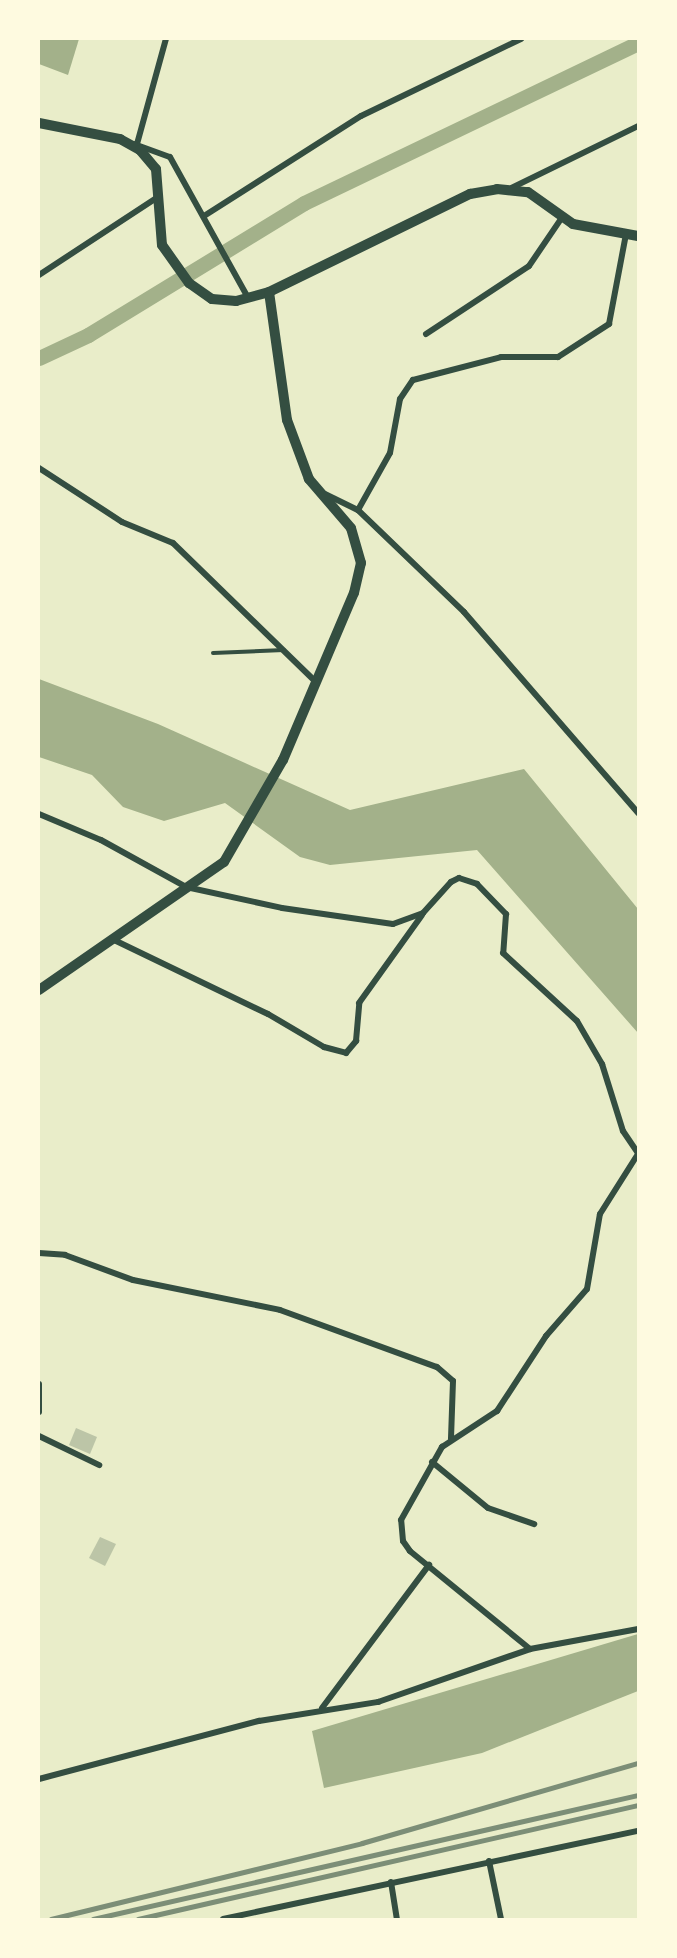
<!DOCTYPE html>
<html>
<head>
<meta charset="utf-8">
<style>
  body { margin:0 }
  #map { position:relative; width:677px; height:1958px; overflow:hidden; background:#e9edc9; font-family:Signika,sans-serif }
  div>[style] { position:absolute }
  .water>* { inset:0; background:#a3b18a }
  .canal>* { height:15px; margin:-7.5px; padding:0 7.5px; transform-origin:7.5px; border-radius:7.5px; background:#a3b18a }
  .building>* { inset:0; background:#bcc5a7 }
  .service>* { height:4px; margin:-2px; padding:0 2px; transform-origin:2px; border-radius:2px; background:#344e41 }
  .minor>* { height:6px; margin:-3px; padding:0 3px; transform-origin:3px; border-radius:3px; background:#344e41 }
  .secondary>* { height:10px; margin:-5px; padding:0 5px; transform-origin:5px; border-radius:5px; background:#344e41 }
  .rail>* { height:4.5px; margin:-2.25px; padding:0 2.25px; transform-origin:2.25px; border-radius:2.25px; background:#7c8e77 }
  span { translate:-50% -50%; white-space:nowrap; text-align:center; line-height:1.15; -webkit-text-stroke:5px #fefae0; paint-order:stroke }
  .frame { position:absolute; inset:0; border:40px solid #fefae0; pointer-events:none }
</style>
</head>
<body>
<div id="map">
  <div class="water">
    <div style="clip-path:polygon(39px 39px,79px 39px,68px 75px,39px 64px)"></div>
    <div style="clip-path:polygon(39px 679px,158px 724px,350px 810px,524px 769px,638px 909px,638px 1033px,477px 850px,330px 865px,300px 857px,225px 803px,164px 821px,123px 807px,92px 775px,39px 757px)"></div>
    <div style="clip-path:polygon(638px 1634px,638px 1691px,482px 1753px,324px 1788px,312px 1731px)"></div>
  </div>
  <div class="canal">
    <div style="left:39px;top:358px;width:54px;rotate:-25.1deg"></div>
    <div style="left:88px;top:335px;width:253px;rotate:-31.4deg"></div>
    <div style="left:304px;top:203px;width:370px;rotate:-25.6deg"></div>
  </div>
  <div class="building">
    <div style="clip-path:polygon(76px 1428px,97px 1437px,90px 1454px,69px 1445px)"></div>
    <div style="clip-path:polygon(100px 1537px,116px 1544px,105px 1566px,89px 1558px)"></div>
  </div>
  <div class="service">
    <div style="left:213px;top:653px;width:71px;rotate:-2.4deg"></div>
  </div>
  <div class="minor">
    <div style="left:134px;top:144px;width:38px;rotate:20deg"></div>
    <div style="left:170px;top:157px;width:161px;rotate:61deg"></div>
    <div style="left:137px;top:144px;width:109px;rotate:-74.6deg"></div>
    <div style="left:509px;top:189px;width:144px;rotate:-26deg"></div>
    <div style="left:204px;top:216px;width:186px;rotate:-32.5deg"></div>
    <div style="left:361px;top:116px;width:178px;rotate:-25.7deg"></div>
    <div style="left:39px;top:275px;width:140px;rotate:-33.3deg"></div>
    <div style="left:426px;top:334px;width:123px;rotate:-33.4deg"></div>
    <div style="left:529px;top:266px;width:60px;rotate:-55.8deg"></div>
    <div style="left:39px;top:468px;width:99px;rotate:33deg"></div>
    <div style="left:122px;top:522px;width:55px;rotate:22.4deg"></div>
    <div style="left:173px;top:543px;width:199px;rotate:44.2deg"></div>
    <div style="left:325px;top:494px;width:37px;rotate:26deg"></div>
    <div style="left:358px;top:510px;width:147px;rotate:43.9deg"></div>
    <div style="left:464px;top:612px;width:266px;rotate:49.1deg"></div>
    <div style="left:358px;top:510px;width:65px;rotate:-60.7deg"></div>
    <div style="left:390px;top:453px;width:55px;rotate:-79.5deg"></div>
    <div style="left:400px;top:399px;width:23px;rotate:-56deg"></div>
    <div style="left:413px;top:380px;width:91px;rotate:-14.6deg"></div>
    <div style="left:501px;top:357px;width:57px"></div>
    <div style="left:558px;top:357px;width:61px;rotate:-32.9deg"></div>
    <div style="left:609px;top:324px;width:92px;rotate:-79.3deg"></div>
    <div style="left:39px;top:814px;width:67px;rotate:22.8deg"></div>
    <div style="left:101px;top:840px;width:97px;rotate:28.9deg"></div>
    <div style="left:186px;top:887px;width:98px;rotate:12.3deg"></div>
    <div style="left:282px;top:908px;width:112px;rotate:8.2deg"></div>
    <div style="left:393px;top:924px;width:32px;rotate:-20deg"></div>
    <div style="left:423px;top:913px;width:42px;rotate:-47.9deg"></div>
    <div style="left:451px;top:882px;width:9px;rotate:-27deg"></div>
    <div style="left:459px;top:878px;width:19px;rotate:18deg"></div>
    <div style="left:477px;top:884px;width:42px;rotate:46deg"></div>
    <div style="left:506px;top:914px;width:39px;rotate:94deg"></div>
    <div style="left:503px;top:953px;width:100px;rotate:42.6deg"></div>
    <div style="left:577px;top:1021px;width:50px;rotate:59.8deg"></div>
    <div style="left:602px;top:1064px;width:70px;rotate:72.6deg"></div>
    <div style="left:623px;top:1131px;width:27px;rotate:56deg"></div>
    <div style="left:112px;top:939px;width:173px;rotate:25.7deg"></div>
    <div style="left:268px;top:1014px;width:65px;rotate:30.5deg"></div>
    <div style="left:324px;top:1047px;width:23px;rotate:15deg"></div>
    <div style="left:346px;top:1053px;width:16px;rotate:-50deg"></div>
    <div style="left:356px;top:1041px;width:38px;rotate:-85deg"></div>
    <div style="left:359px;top:1003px;width:108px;rotate:-54.4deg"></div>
    <div style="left:39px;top:1253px;width:26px;rotate:4deg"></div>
    <div style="left:65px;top:1255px;width:72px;rotate:20.2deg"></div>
    <div style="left:133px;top:1280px;width:150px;rotate:11.5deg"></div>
    <div style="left:280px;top:1310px;width:167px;rotate:20deg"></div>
    <div style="left:437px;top:1367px;width:21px;rotate:41deg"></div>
    <div style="left:453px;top:1381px;width:58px;rotate:92deg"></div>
    <div style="left:39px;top:1384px;width:28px;rotate:90deg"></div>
    <div style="left:39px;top:1436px;width:67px;rotate:25.8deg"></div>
    <div style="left:432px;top:1462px;width:72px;rotate:39.4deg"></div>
    <div style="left:488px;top:1508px;width:49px;rotate:19.2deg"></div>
    <div style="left:530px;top:1649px;width:155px;rotate:-140.8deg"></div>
    <div style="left:410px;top:1551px;width:12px;rotate:-125deg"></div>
    <div style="left:403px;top:1541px;width:21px;rotate:-95deg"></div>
    <div style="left:401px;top:1520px;width:84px;rotate:-60.7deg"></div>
    <div style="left:442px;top:1447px;width:66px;rotate:-33.2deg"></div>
    <div style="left:497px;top:1411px;width:90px;rotate:-56.8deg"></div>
    <div style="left:546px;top:1336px;width:62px;rotate:-48.9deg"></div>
    <div style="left:587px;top:1289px;width:76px;rotate:-80.2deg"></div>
    <div style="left:600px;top:1214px;width:71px;rotate:-57.7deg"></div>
    <div style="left:322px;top:1708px;width:179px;rotate:-53.2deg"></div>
    <div style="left:39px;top:1779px;width:228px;rotate:-14.8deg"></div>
    <div style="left:259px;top:1721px;width:121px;rotate:-9.1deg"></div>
    <div style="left:378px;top:1702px;width:161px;rotate:-19.2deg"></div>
    <div style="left:530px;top:1649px;width:110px;rotate:-10.5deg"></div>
    <div style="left:489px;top:1861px;width:59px;rotate:78.3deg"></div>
    <div style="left:391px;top:1882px;width:37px;rotate:81deg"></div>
    <div style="left:223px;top:1919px;width:424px;rotate:-12deg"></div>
  </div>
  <div class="secondary">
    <div style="left:39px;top:123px;width:83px;rotate:11.2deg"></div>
    <div style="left:120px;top:139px;width:23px;rotate:29deg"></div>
    <div style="left:140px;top:150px;width:25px;rotate:50deg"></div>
    <div style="left:156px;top:169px;width:76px;rotate:85.5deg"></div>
    <div style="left:162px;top:245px;width:47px;rotate:54.6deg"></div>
    <div style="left:189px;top:283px;width:28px;rotate:35deg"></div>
    <div style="left:212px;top:299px;width:24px;rotate:5deg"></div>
    <div style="left:236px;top:301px;width:34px;rotate:-15deg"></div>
    <div style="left:269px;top:292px;width:224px;rotate:-26deg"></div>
    <div style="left:470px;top:194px;width:27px;rotate:-10deg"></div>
    <div style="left:497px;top:189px;width:31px;rotate:6deg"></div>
    <div style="left:528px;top:192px;width:55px;rotate:35.4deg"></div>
    <div style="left:573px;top:224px;width:66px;rotate:10.5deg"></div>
    <div style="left:39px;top:990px;width:225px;rotate:-34.7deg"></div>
    <div style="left:224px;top:862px;width:118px;rotate:-60deg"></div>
    <div style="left:283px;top:760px;width:181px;rotate:-67deg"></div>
    <div style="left:354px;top:593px;width:31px;rotate:-77deg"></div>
    <div style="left:361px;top:563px;width:36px;rotate:-106deg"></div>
    <div style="left:351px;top:528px;width:65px;rotate:-130.6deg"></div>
    <div style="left:309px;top:479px;width:63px;rotate:-110.4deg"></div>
    <div style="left:287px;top:420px;width:129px;rotate:-98deg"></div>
  </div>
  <div class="rail">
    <div style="left:51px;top:1919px;width:320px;rotate:-13.7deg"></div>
    <div style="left:362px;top:1843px;width:287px;rotate:-16.2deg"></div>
    <div style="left:93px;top:1919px;width:559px;rotate:-12.82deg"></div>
    <div style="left:138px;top:1919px;width:513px;rotate:-12.84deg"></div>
  </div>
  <div class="frame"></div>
</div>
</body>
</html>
